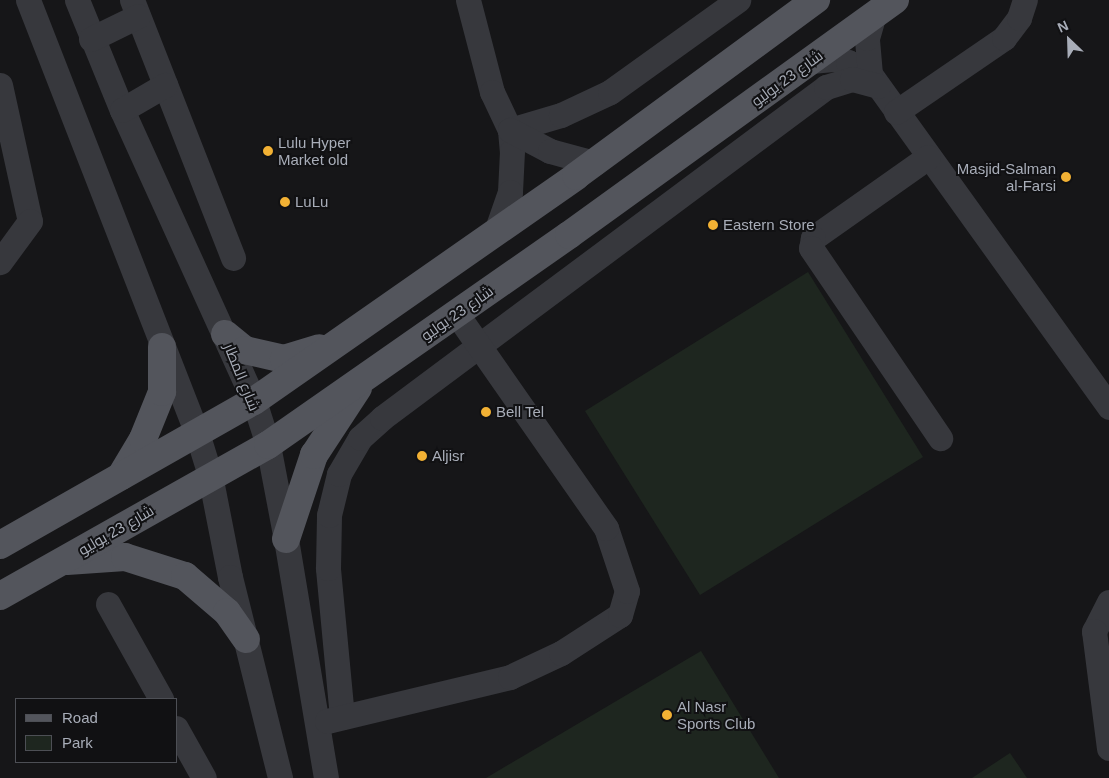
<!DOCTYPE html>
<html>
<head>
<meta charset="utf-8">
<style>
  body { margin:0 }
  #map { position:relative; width:1109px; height:778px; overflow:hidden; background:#161618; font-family:Arial,Cairo,sans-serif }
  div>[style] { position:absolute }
  .green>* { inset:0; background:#1e261f }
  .minor>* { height:25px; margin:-12.5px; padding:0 12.5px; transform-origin:12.5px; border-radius:12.5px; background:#37383d }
  .major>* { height:28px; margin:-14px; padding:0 14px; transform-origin:14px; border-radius:14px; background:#53555c }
  .dots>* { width:14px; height:14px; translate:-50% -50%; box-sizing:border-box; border:2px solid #111113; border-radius:50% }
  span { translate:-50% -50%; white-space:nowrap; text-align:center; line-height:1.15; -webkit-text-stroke:4px #111113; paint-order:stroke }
  .street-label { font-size:15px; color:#a8adb8 }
  .poi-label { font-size:15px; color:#a8adb8 }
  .left { translate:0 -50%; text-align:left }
  .right { translate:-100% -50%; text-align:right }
  .legend { position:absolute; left:15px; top:698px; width:162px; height:65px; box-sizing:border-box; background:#111113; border:1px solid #4d4f55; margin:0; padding:6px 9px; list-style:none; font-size:15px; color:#a8adb8 }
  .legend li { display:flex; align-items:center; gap:10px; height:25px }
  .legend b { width:25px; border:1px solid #4d4f55 }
  .north { position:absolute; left:1044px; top:15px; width:50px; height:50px; -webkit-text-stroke:4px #111113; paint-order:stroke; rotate:336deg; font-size:14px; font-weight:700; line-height:20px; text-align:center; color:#a8adb8 }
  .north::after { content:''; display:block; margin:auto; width:18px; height:22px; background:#a8adb8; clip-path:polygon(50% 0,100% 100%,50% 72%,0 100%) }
</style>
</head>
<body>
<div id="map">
  <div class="green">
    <div style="clip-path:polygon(808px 272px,923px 457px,700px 595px,585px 411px)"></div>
    <div style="clip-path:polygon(701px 651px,779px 778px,486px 778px)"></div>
    <div style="clip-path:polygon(1010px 753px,1027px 778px,972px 778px)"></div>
  </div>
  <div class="minor">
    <div style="left:28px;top:0;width:465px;rotate:68.7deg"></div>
    <div style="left:197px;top:433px;width:44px;rotate:72.8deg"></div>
    <div style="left:210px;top:475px;width:104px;rotate:78.9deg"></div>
    <div style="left:230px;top:577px;width:207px;rotate:76deg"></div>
    <div style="left:77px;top:0;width:119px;rotate:67.8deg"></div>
    <div style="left:122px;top:110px;width:320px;rotate:65.6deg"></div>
    <div style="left:254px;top:401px;width:46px;rotate:72.3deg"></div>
    <div style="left:268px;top:445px;width:96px;rotate:79.2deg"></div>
    <div style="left:286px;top:539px;width:242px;rotate:80.5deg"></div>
    <div style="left:132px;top:0;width:277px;rotate:68.6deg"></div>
    <div style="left:468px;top:0;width:95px;rotate:75.4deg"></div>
    <div style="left:492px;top:92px;width:42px;rotate:64.7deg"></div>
    <div style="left:510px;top:130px;width:21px;rotate:85deg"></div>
    <div style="left:512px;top:151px;width:41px;rotate:92.8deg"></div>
    <div style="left:510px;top:192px;width:42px;rotate:109.3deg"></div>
    <div style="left:91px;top:39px;width:52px;rotate:-26.1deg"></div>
    <div style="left:811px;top:61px;width:25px;rotate:-5deg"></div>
    <div style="left:836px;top:59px;width:12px;rotate:14deg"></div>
    <div style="left:848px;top:62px;width:25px;rotate:29deg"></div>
    <div style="left:870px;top:74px;width:410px;rotate:54.3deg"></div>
    <div style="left:870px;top:74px;width:36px;rotate:-95deg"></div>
    <div style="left:867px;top:38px;width:25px;rotate:-74deg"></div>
    <div style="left:0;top:85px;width:139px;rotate:77.6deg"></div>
    <div style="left:30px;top:221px;width:51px;rotate:126.2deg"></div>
    <div style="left:122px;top:110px;width:50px;rotate:-30.2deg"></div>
    <div style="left:896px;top:112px;width:131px;rotate:-34.4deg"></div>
    <div style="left:1004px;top:38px;width:25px;rotate:-53deg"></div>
    <div style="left:1019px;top:18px;width:19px;rotate:-72deg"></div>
    <div style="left:510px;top:130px;width:53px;rotate:-16.4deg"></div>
    <div style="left:561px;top:115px;width:54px;rotate:-25.1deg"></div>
    <div style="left:610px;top:92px;width:158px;rotate:-35.7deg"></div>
    <div style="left:510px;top:130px;width:45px;rotate:27.7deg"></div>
    <div style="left:550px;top:151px;width:46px;rotate:15.3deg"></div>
    <div style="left:928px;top:157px;width:141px;rotate:144.8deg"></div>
    <div style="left:813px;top:238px;width:10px;rotate:101deg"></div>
    <div style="left:811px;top:248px;width:230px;rotate:55.8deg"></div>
    <div style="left:1109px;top:602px;width:33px;rotate:117deg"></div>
    <div style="left:1094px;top:631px;width:118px;rotate:82.7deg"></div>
    <div style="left:108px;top:604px;width:109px;rotate:60.8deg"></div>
    <div style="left:342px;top:717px;width:150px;rotate:-95.4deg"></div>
    <div style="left:328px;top:568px;width:53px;rotate:-88.9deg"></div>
    <div style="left:329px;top:515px;width:42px;rotate:-76.3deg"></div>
    <div style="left:339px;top:474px;width:42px;rotate:-59.7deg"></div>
    <div style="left:360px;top:438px;width:30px;rotate:-42deg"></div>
    <div style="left:382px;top:418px;width:554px;rotate:-36.7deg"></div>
    <div style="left:826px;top:87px;width:27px;rotate:-17deg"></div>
    <div style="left:852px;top:79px;width:27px;rotate:15deg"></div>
    <div style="left:327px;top:721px;width:188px;rotate:-13.5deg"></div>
    <div style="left:510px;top:677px;width:56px;rotate:-25.2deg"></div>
    <div style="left:561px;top:653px;width:70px;rotate:-32.8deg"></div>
    <div style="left:620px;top:615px;width:25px;rotate:-74deg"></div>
    <div style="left:627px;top:591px;width:66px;rotate:-108.4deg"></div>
    <div style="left:606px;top:528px;width:262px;rotate:-124.9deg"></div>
    <div style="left:176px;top:728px;width:57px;rotate:60.8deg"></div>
  </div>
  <div class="major">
    <div style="left:225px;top:334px;width:26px;rotate:39deg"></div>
    <div style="left:245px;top:350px;width:40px;rotate:13deg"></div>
    <div style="left:284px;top:359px;width:37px;rotate:-17deg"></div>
    <div style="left:121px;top:476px;width:43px;rotate:-59.3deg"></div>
    <div style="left:143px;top:439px;width:51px;rotate:-68deg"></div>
    <div style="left:162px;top:392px;width:45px;rotate:-90deg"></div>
    <div style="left:286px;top:539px;width:89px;rotate:-71.6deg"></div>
    <div style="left:314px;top:455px;width:80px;rotate:-56.7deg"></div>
    <div style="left:0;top:545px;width:292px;rotate:-29.6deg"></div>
    <div style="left:254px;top:401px;width:393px;rotate:-34.9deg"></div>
    <div style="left:576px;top:176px;width:298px;rotate:-36.3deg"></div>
    <div style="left:67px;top:561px;width:58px;rotate:-3.9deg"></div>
    <div style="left:125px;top:557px;width:63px;rotate:17.6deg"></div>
    <div style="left:185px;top:576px;width:55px;rotate:40.6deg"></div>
    <div style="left:227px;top:612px;width:33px;rotate:55deg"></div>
    <div style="left:0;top:596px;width:308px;rotate:-29.4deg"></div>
    <div style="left:268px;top:445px;width:367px;rotate:-34.9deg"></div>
    <div style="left:569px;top:235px;width:402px;rotate:-35.8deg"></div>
  </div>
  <div class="dots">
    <div style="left:268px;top:151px;background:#f2b134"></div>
    <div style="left:1066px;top:177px;background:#f2b134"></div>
    <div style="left:285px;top:202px;background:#f2b134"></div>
    <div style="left:713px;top:225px;background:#f2b134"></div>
    <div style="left:486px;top:412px;background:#f2b134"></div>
    <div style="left:422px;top:456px;background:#f2b134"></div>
    <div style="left:667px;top:715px;background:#f2b134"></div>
  </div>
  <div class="street-label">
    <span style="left:787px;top:78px;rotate:-36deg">شارع 23 يوليو</span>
    <span style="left:457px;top:313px;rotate:-35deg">شارع 23 يوليو</span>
    <span style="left:242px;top:377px;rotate:68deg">شارع المطار</span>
    <span style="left:116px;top:530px;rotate:-30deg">شارع 23 يوليو</span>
  </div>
  <div class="poi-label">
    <span class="left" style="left:278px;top:151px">Lulu Hyper<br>Market old</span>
    <span class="right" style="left:1056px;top:177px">Masjid-Salman<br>al-Farsi</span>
    <span class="left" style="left:295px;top:202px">LuLu</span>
    <span class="left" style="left:723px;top:225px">Eastern Store</span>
    <span class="left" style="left:496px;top:412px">Bell Tel</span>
    <span class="left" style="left:432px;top:456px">Aljisr</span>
    <span class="left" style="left:677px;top:715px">Al Nasr<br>Sports Club</span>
  </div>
  <ul class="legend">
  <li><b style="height:6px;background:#53555c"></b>Road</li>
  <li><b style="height:14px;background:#1e261f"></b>Park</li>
  </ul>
  <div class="north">N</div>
</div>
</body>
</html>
